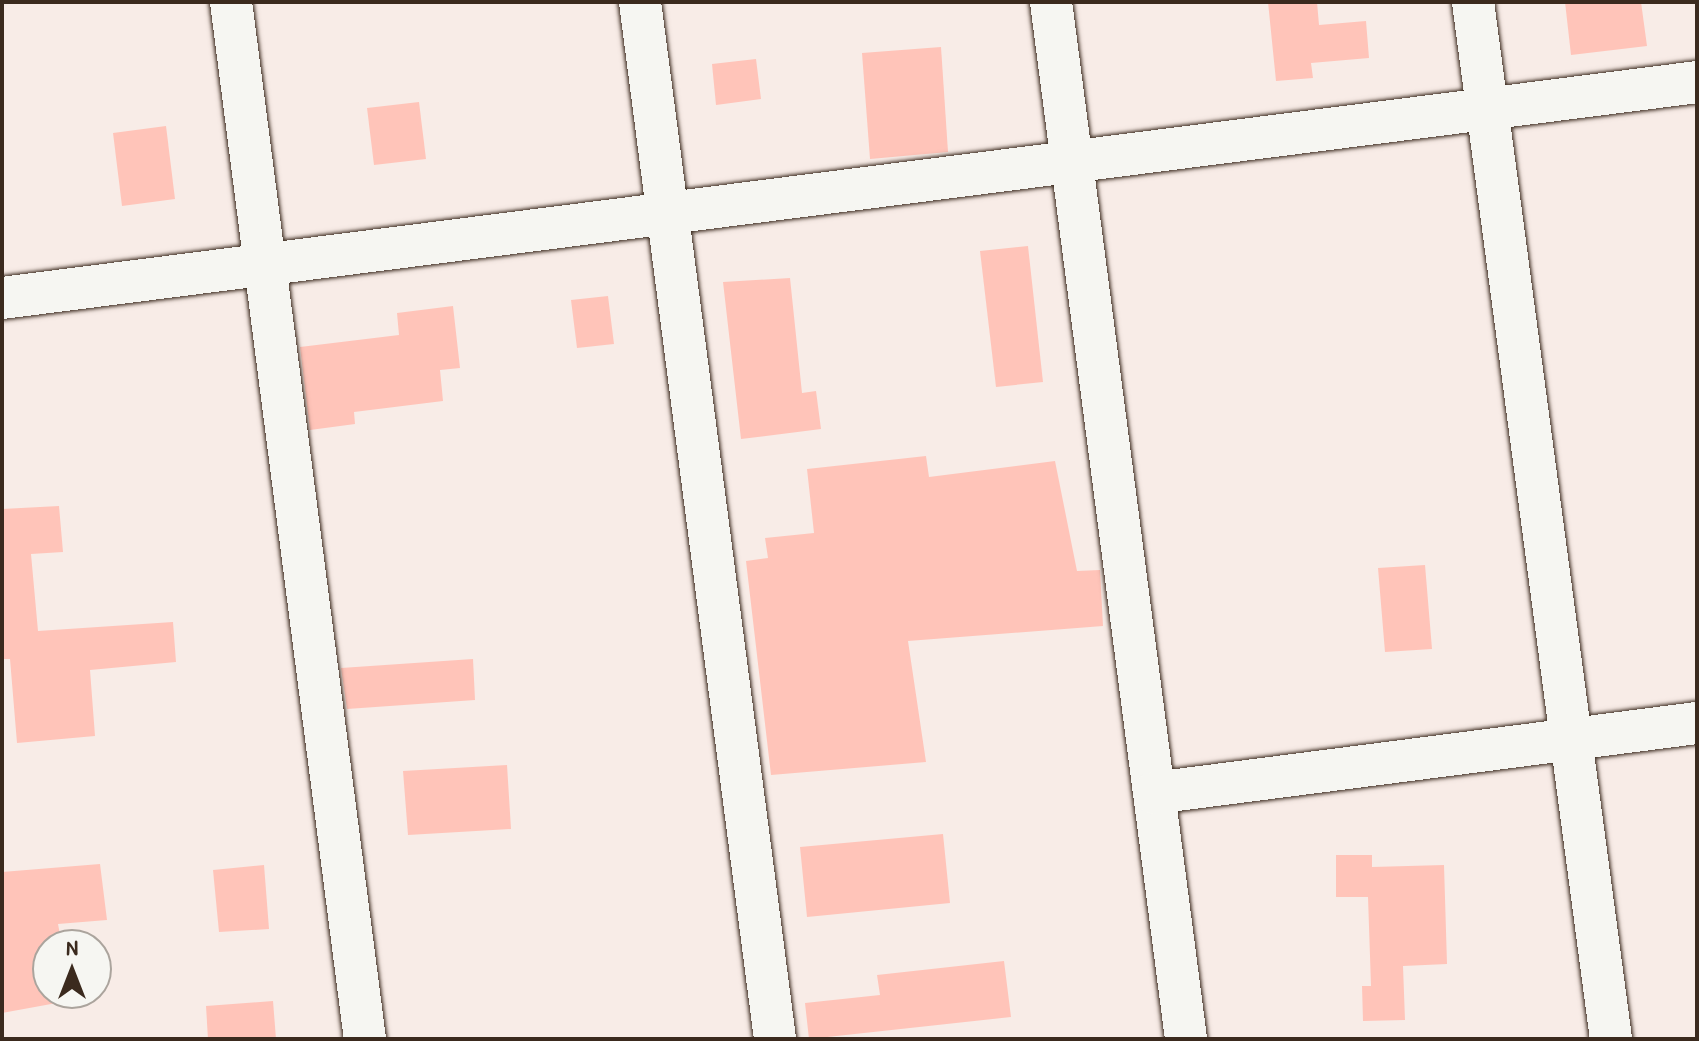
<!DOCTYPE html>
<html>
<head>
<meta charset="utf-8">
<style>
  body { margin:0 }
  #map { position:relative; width:1699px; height:1041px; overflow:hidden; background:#f8ece7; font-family:"Patrick Hand",sans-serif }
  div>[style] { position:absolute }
  .building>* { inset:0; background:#ffc4b9 }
  .roads { filter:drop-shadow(0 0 2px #3b2a1e) drop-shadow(0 0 2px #3b2a1e) }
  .street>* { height:42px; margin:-21px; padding:0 21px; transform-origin:21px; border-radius:21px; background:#f6f6f2 }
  span { translate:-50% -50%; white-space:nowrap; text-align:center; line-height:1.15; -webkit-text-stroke:7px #f6f6f2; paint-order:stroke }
  .frame { position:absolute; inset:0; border:4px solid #3b2a1e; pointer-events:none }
  .north { position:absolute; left:32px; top:929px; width:80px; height:80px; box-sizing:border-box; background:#f6f6f2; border:2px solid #aba49d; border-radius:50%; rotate:0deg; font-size:22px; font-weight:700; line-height:32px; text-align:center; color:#3b2a1e }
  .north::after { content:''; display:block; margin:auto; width:28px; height:36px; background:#3b2a1e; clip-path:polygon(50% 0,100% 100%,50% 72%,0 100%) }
</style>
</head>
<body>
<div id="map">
  <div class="building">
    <div style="clip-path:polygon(1268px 2px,1317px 2px,1319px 25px,1366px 21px,1369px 58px,1311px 63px,1313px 78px,1276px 81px)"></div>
    <div style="clip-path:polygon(1565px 2px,1641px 2px,1647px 46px,1571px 55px)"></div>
    <div style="clip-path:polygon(941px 47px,948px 152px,870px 159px,862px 53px)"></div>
    <div style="clip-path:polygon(756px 59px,761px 99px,716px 105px,712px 64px)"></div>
    <div style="clip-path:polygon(419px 102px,426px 159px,374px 165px,367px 108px)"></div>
    <div style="clip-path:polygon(166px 126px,175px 199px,122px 206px,113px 133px)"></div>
    <div style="clip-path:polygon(1028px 246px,1043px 382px,996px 387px,980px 251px)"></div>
    <div style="clip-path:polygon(790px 278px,802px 393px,816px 391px,821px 429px,741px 439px,723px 282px)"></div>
    <div style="clip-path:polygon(608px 296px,614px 344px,577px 348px,571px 300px)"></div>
    <div style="clip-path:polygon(453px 306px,460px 368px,440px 370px,443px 401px,354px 412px,355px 424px,310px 430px,300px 347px,399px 335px,397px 313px)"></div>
    <div style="clip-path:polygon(926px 456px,929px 477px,1055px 461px,1077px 571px,1100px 570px,1103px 626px,908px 641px,926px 762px,771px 775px,746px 561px,768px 558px,765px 538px,814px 533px,807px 469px)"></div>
    <div style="clip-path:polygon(59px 506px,63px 552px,31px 554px,38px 631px,173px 622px,176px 662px,90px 670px,95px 736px,17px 743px,10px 659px,2px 659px,2px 509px)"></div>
    <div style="clip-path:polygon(1425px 565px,1432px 649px,1385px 652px,1378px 568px)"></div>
    <div style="clip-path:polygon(473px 659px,475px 700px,347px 709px,341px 668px)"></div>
    <div style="clip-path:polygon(507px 765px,511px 829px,408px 835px,403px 771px)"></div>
    <div style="clip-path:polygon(943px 834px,950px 903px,807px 917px,800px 847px)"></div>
    <div style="clip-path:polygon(1336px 855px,1372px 855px,1372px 867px,1444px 865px,1447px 964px,1403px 966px,1405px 1020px,1363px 1021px,1362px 986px,1371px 986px,1368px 897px,1336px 897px)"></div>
    <div style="clip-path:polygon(100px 864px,107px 920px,58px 924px,62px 945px,48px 945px,48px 993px,71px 993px,73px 1000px,2px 1013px,2px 872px)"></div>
    <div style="clip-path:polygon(264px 865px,269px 929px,219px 932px,213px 870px)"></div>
    <div style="clip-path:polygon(1004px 961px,1011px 1017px,809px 1039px,805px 1003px,880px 995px,877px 975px)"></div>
    <div style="clip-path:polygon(273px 1001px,276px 1039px,208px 1039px,206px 1006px)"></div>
  </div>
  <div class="roads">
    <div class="street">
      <div style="left:231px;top:2px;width:1046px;rotate:82.64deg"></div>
      <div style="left:640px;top:2px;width:1046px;rotate:82.58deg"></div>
      <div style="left:1051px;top:2px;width:1046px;rotate:82.58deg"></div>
      <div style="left:1473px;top:2px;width:1046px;rotate:82.42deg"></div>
      <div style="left:2px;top:298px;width:1709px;rotate:-7.26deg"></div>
      <div style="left:1154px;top:793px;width:547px;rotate:-7.35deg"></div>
    </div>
  </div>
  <div class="frame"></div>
  <div class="north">N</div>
</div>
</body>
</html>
